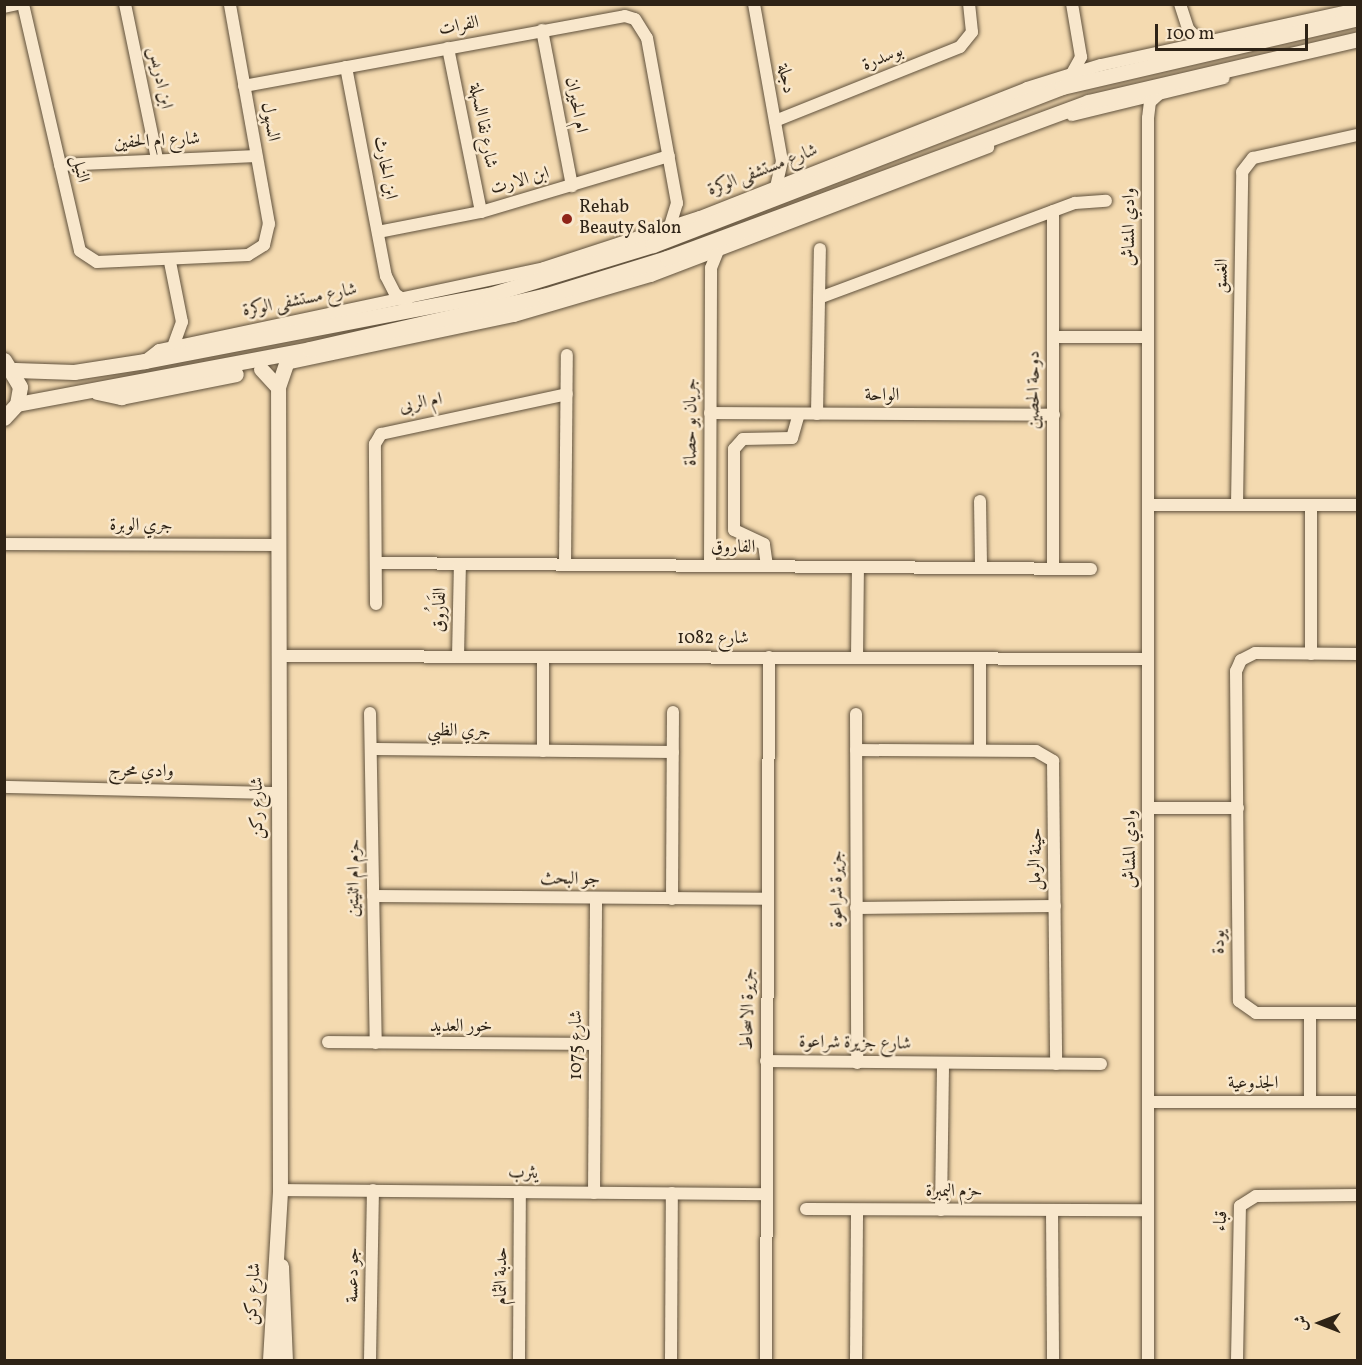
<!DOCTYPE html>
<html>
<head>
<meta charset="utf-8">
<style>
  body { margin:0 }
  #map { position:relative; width:1362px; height:1365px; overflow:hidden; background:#f4dab0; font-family:Vollkorn,Amiri,serif }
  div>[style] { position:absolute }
  .roads { filter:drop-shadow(0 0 2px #60513c) drop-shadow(0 0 2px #60513c) }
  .minor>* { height:12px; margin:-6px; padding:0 6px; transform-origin:6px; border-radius:6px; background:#f8e7cc }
  .tertiary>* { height:15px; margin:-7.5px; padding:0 7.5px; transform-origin:7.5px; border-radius:7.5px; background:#f8e7cc }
  .dots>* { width:16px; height:16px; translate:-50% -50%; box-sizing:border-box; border:3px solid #f8e7cc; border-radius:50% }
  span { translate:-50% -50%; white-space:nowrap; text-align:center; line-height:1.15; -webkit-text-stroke:5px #f8e7cc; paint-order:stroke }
  .street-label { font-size:18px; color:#2e2316 }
  .poi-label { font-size:18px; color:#2e2316 }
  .left { translate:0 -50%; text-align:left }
  .frame { position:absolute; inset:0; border:6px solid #2e2316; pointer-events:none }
  .north { position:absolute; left:1290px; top:1293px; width:60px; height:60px; -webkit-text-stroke:4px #f8e7cc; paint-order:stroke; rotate:270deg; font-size:16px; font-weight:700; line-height:24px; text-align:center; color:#2e2316 }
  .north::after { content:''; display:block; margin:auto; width:21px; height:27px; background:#2e2316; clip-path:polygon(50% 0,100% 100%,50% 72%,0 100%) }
  .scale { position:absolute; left:1155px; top:24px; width:153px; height:27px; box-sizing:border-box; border:3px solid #2e2316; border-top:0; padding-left:8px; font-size:18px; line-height:21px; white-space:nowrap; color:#2e2316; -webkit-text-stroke:4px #f8e7cc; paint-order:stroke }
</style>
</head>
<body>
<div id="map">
  <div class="roads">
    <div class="minor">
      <div style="left:23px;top:4px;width:253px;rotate:77deg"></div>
      <div style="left:80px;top:251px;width:20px;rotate:33deg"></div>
      <div style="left:97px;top:262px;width:151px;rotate:-2.7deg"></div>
      <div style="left:248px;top:255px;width:19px;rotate:-32deg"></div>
      <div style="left:264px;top:245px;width:22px;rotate:-77deg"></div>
      <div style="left:269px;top:224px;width:223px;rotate:-100.1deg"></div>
      <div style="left:125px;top:4px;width:158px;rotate:78.3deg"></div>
      <div style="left:754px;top:4px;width:159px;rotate:79.9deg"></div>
      <div style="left:782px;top:161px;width:26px;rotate:103deg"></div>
      <div style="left:1180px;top:4px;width:26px;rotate:72deg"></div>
      <div style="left:1188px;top:29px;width:20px;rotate:45deg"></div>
      <div style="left:4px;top:7px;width:13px;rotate:-13deg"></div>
      <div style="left:542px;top:30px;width:159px;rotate:79.1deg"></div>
      <div style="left:448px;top:48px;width:167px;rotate:78.6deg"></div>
      <div style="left:346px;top:67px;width:213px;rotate:79.2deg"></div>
      <div style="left:386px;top:276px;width:20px;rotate:63deg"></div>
      <div style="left:395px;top:294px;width:14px;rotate:34deg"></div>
      <div style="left:1070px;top:77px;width:23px;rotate:-61deg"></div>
      <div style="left:1081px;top:57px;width:54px;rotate:-99.6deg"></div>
      <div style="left:244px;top:86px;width:387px;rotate:-10.4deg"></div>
      <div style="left:625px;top:16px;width:10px;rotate:17deg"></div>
      <div style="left:635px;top:19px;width:22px;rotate:58deg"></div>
      <div style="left:647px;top:38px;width:168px;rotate:79.7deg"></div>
      <div style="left:677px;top:203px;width:27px;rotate:107deg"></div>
      <div style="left:1072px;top:115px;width:156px;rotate:-13.7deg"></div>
      <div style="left:775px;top:121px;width:199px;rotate:-21.8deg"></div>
      <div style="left:960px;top:47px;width:19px;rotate:-51deg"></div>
      <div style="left:972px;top:32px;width:28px;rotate:-96deg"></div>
      <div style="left:60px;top:165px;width:196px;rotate:-2.6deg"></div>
      <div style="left:1053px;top:211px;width:357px;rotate:90deg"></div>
      <div style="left:378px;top:232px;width:105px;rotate:-11deg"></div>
      <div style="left:481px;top:212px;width:196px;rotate:-16.6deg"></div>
      <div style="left:170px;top:262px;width:61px;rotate:78.7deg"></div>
      <div style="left:182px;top:322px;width:27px;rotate:110deg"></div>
      <div style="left:819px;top:298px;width:273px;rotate:-20.4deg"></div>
      <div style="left:1075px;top:203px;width:31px;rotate:-4deg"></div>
      <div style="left:1053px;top:337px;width:95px"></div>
      <div style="left:145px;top:361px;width:18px;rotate:-38deg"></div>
      <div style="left:159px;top:350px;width:394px;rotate:-12deg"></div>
      <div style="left:544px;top:268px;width:164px;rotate:-18.1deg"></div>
      <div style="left:700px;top:217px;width:352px;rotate:-21.5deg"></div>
      <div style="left:1027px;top:88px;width:77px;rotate:-17.3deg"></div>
      <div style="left:1101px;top:65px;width:263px;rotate:-12.3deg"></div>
      <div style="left:286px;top:364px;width:233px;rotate:-11.9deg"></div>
      <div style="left:514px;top:316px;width:143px;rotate:-16.3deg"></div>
      <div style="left:651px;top:276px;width:361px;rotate:-20.9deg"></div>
      <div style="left:710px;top:413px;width:344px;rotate:0.3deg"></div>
      <div style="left:817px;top:414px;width:165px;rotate:-89deg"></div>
      <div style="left:980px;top:501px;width:67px;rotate:89.1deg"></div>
      <div style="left:1148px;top:505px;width:210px"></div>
      <div style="left:1237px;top:505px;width:333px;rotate:-89.1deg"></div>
      <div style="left:1242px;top:172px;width:18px;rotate:-52deg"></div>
      <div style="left:1253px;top:158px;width:107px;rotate:-12.4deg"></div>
      <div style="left:1311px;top:505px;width:149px;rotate:90deg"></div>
      <div style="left:4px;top:544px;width:274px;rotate:0.2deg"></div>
      <div style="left:376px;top:563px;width:715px;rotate:0.48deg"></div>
      <div style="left:565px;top:565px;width:210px;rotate:-89.5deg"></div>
      <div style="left:710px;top:566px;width:298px;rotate:-89.8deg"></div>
      <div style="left:711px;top:268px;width:18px;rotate:-68deg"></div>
      <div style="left:767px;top:566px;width:22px;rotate:-98deg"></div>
      <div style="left:764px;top:544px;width:33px;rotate:-155deg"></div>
      <div style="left:734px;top:530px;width:81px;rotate:-90deg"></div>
      <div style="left:734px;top:449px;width:13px;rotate:-48deg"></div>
      <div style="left:743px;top:439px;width:49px;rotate:-1.2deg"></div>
      <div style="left:792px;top:438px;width:25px;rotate:-74deg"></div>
      <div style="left:376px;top:604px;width:160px;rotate:-90.4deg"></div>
      <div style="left:375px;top:444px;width:12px;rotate:-59deg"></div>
      <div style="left:381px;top:434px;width:190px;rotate:-12.1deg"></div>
      <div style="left:1358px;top:654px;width:103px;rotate:-179.4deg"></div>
      <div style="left:1255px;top:653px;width:16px;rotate:153deg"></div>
      <div style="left:1241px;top:660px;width:12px;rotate:114deg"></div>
      <div style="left:1236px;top:671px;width:330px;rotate:89.5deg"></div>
      <div style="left:1239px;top:1001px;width:21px;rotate:35deg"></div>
      <div style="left:1256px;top:1013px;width:102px"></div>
      <div style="left:278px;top:656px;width:870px;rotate:0.2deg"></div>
      <div style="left:458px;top:657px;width:93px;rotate:-88.8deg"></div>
      <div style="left:857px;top:658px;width:91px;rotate:-89.4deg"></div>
      <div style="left:980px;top:658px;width:92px;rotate:90deg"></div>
      <div style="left:370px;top:713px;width:330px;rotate:89deg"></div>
      <div style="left:856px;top:714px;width:349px;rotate:89.8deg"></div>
      <div style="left:375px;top:749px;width:298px;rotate:0.6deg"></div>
      <div style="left:856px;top:750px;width:180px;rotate:0.3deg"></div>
      <div style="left:1036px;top:751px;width:20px;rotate:30deg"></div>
      <div style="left:1053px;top:761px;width:303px;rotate:89.4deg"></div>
      <div style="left:543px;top:751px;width:94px;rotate:-90deg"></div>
      <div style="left:4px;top:787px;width:273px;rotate:1.3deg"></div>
      <div style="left:1149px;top:808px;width:89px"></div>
      <div style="left:373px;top:896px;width:395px;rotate:0.4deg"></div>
      <div style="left:672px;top:899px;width:187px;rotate:-89.7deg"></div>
      <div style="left:856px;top:908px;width:199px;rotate:-0.6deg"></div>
      <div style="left:1310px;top:1014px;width:88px;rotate:90deg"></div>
      <div style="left:328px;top:1042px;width:267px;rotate:0.4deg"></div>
      <div style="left:766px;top:1061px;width:335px;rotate:0.5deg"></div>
      <div style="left:1148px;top:1102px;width:210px"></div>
      <div style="left:280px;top:1190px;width:486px;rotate:0.5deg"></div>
      <div style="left:594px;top:1193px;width:295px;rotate:-89.6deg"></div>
      <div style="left:806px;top:1209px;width:341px;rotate:0.2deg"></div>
      <div style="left:941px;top:1210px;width:147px;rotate:-89.2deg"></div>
      <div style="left:1052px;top:1210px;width:150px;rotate:89.6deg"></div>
      <div style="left:370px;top:1360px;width:170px;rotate:-89deg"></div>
      <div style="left:519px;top:1360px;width:168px;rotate:-89.7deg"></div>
      <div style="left:671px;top:1360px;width:167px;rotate:-89.7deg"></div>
      <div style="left:766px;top:1360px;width:703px;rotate:-89.76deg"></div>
      <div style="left:856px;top:1360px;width:150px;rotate:-89.6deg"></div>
      <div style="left:1148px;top:1360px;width:1242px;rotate:-90deg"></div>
      <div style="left:1148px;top:118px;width:16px;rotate:-83deg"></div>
      <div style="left:1150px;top:102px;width:24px;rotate:-42deg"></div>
      <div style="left:1237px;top:1360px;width:154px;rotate:-88.9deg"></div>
      <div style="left:1240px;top:1206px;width:19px;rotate:-32deg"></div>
      <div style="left:1256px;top:1196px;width:102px;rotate:-0.6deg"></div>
    </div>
    <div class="tertiary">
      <div style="left:4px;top:360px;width:31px;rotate:59deg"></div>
      <div style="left:20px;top:387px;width:17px;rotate:100deg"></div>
      <div style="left:17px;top:404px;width:19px;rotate:133deg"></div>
      <div style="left:261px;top:369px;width:25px;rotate:47deg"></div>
      <div style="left:15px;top:370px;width:59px;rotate:1.9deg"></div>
      <div style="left:74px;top:372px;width:72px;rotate:-8.8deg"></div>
      <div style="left:145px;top:361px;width:350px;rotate:-10.9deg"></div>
      <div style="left:489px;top:295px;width:171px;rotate:-17deg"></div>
      <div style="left:653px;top:245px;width:438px;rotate:-21.1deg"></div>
      <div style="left:1062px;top:87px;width:304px;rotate:-13.1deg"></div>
      <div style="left:97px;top:392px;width:25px;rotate:12deg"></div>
      <div style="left:121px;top:397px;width:117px;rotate:-11.3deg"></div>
      <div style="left:17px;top:404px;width:298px;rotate:-10.6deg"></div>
      <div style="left:310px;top:349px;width:240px;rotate:-12.8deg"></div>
      <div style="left:544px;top:296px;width:129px;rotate:-17.2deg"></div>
      <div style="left:667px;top:258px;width:449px;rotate:-20.3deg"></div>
      <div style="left:1088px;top:102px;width:277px;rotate:-13.1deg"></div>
      <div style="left:281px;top:1266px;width:94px;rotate:87.6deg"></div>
      <div style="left:270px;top:1360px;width:170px;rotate:-86.6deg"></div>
      <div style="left:280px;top:1190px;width:803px;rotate:-90.14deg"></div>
      <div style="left:278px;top:387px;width:24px;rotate:-71deg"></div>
    </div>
  </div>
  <div class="dots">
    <div style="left:567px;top:219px;background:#8f2418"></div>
  </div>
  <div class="street-label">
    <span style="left:459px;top:27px;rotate:-11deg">الفرات</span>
    <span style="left:883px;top:59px;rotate:-22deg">بوسدرة</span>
    <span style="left:159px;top:78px;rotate:78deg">ابن ادريس</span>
    <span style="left:785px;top:79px;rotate:78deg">دجلة</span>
    <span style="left:575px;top:105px;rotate:79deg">ام الحيران</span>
    <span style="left:269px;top:122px;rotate:80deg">السهول</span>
    <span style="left:482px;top:126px;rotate:79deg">شارع نقا السهلة</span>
    <span style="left:157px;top:142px;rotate:-3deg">شارع ام الحفين</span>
    <span style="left:384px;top:168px;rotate:79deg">ابن الحارث</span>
    <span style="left:79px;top:169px;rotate:77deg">النيل</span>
    <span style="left:763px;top:171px;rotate:-21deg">شارع مستشفى الوكرة</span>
    <span style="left:520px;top:182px;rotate:-16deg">ابن الارت</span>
    <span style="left:1130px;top:227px;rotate:-90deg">وادي المشاش</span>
    <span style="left:1223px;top:276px;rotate:-89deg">الغسق</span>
    <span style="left:300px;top:301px;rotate:-11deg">شارع مستشفى الوكرة</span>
    <span style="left:1035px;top:390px;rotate:-90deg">دوحة الحصين</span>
    <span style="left:882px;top:396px">الواحة</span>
    <span style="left:421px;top:404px;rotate:-11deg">ام الربى</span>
    <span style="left:692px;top:422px;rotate:-90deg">جريان بو حصاة</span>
    <span style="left:141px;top:526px">جري الوبرة</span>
    <span style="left:733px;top:548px">الفاروق</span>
    <span style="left:441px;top:610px;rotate:-89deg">الفَارُوق</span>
    <span style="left:713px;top:639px">شارع 1082</span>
    <span style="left:459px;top:732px;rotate:1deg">جري الظبي</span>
    <span style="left:141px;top:772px;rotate:1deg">وادي محرج</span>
    <span style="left:258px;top:808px;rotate:-90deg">شارع ركن</span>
    <span style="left:1131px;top:849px;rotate:-90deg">وادي المشاش</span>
    <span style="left:1037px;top:859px;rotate:-89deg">حينة الرمل</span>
    <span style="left:355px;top:878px;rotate:-89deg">حزم ام اثنيتين</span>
    <span style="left:570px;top:880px;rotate:1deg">جو البحث</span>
    <span style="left:838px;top:889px;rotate:-90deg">جزيرة شراعوة</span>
    <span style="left:1220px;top:942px;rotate:-90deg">يودة</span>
    <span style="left:749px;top:1009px;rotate:-89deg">جزيرة الاسحاط</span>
    <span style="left:461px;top:1027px">خور العديد</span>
    <span style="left:855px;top:1044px;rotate:1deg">شارع جزيرة شراعوة</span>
    <span style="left:577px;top:1045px;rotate:-90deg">شارع 1075</span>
    <span style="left:1253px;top:1084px">الجذوعية</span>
    <span style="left:523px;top:1174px;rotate:1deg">يثرب</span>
    <span style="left:954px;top:1192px">حزم البمبرة</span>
    <span style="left:1222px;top:1221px;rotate:-84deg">قباء</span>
    <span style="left:354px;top:1275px;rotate:-89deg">جو دعسة</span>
    <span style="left:502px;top:1276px;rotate:-90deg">حدبة الثمام</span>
    <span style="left:254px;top:1294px;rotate:-86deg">شارع ركن</span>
  </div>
  <div class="poi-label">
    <span class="left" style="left:579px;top:219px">Rehab<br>Beauty Salon</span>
  </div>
  <div class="frame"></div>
  <div class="north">ش</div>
  <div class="scale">100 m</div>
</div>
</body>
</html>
